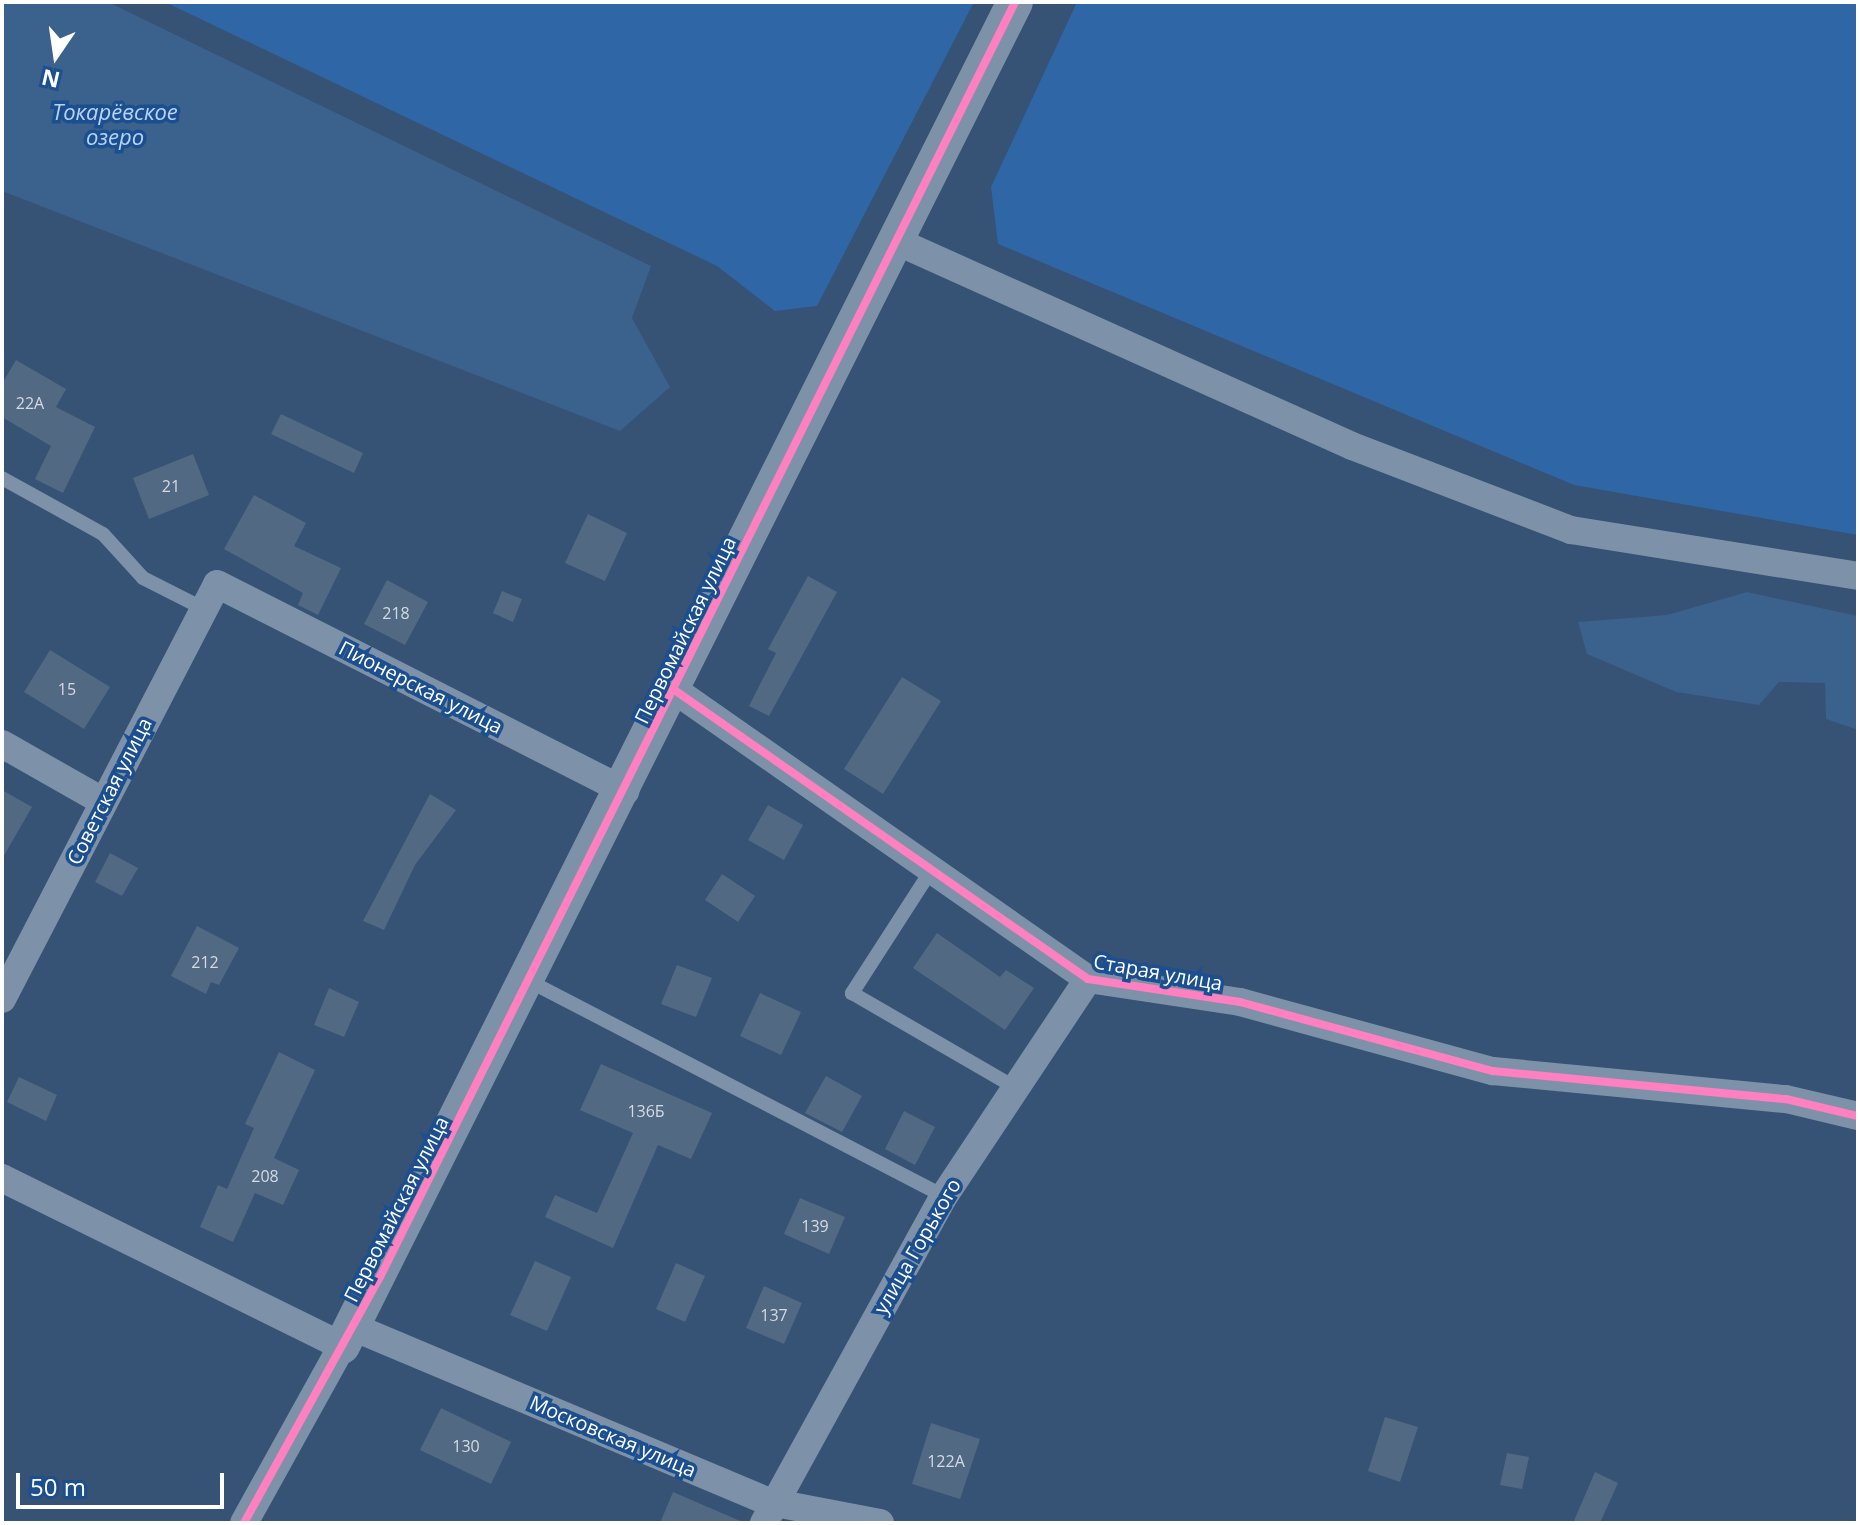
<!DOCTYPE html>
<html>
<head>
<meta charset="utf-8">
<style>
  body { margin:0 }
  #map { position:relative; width:1860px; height:1525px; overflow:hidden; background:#365274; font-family:"Open Sans",sans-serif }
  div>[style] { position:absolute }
  .green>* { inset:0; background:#2f66a5 }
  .water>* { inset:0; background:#3b618d }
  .building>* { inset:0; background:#526984 }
  .service>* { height:14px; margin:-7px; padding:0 7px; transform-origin:7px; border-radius:7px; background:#7d92a8 }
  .minor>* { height:28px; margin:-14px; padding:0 14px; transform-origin:14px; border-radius:14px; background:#7d92a8 }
  .tertiary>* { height:36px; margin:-18px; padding:0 18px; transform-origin:18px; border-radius:18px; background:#7d92a8 }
  .cycleway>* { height:8px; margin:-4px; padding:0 4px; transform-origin:4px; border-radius:4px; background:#ff80c0 }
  span { translate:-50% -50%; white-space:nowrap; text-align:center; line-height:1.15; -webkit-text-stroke:7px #1b4f8f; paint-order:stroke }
  .number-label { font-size:16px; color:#d4dae0 }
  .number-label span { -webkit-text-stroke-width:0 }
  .street-label { font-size:20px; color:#fff }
  .water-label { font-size:22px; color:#b5d3f5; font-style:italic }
  .frame { position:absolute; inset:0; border:4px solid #fff; pointer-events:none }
  .north { position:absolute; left:16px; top:16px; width:80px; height:80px; -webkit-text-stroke:6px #1b4f8f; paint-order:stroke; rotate:193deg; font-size:22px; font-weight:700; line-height:32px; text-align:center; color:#fff }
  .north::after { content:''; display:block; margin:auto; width:28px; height:36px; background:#fff; clip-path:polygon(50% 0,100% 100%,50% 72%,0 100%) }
  .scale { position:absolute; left:16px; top:1473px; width:208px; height:36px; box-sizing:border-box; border:4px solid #fff; border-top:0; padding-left:10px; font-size:24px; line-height:28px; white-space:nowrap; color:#fff; -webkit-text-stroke:6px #1b4f8f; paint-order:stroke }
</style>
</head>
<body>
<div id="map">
  <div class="green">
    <div style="clip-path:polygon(165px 2px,974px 2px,817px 306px,775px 311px,717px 266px)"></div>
    <div style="clip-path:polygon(1077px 2px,1858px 2px,1858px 535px,1574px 485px,998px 244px,991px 187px)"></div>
  </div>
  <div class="water">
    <div style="clip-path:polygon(2px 2px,108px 2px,651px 266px,632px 318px,670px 387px,620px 431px,2px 191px)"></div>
    <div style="clip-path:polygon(1747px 592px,1858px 616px,1858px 730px,1826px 719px,1825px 683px,1779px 682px,1759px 705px,1676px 692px,1587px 654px,1578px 622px,1667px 615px)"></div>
  </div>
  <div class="building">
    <div style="clip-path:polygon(16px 360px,66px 389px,56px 407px,95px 427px,63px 493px,35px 479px,51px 446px,2px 417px,2px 384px)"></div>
    <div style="clip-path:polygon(281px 414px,363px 453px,354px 473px,271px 434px)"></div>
    <div style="clip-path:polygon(193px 454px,209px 495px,149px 519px,133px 478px)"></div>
    <div style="clip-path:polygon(254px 495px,306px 523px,294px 546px,341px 568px,318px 615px,298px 605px,303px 593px,224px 549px)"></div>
    <div style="clip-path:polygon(588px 514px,627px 533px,605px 581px,565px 563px)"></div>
    <div style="clip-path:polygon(808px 576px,837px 592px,769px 716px,749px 706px,776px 653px,768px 649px)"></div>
    <div style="clip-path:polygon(387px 580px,428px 602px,405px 645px,364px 624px)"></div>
    <div style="clip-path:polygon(502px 591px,522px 599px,513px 622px,493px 613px)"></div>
    <div style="clip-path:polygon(50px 650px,110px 687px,84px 729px,24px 692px)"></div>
    <div style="clip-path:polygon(902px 677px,941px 701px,883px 794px,844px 769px)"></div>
    <div style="clip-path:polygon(2px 790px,32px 807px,2px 859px)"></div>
    <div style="clip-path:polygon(430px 794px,456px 810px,415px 865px,384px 930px,363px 921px)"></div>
    <div style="clip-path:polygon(768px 805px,803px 825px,784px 860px,748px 840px)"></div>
    <div style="clip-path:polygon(110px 853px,138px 868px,122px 896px,95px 882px)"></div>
    <div style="clip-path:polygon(722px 874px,755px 896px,738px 922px,705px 900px)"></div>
    <div style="clip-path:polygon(197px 926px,239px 948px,219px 985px,211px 982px,206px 994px,171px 976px)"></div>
    <div style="clip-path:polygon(937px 933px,1000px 977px,1006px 970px,1034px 988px,1005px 1030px,913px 968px)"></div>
    <div style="clip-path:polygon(677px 965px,712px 978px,696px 1017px,661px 1004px)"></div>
    <div style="clip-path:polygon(329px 988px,359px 1002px,344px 1037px,314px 1025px)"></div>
    <div style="clip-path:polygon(760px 993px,801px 1012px,781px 1055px,740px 1036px)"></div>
    <div style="clip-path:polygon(279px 1052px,315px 1070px,274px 1158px,299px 1170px,283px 1205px,255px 1193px,233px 1242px,200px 1227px,218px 1185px,227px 1189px,254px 1128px,245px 1124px)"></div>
    <div style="clip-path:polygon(601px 1064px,712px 1113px,691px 1159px,658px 1145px,613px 1248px,545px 1217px,555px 1195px,597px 1213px,633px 1133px,580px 1110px)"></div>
    <div style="clip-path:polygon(826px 1076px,862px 1096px,842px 1132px,805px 1113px)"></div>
    <div style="clip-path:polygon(19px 1077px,57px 1095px,46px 1121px,7px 1102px)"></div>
    <div style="clip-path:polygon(904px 1111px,935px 1127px,915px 1165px,885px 1149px)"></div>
    <div style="clip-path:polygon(800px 1198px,845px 1217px,829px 1254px,784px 1234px)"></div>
    <div style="clip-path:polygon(535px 1261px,571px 1277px,547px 1331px,510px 1315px)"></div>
    <div style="clip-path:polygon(676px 1263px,705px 1276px,685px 1322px,656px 1309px)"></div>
    <div style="clip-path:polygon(764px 1286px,802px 1303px,784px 1344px,746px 1328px)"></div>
    <div style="clip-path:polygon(441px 1408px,511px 1442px,491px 1484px,420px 1450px)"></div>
    <div style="clip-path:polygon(1385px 1417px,1418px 1427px,1400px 1482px,1368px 1471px)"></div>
    <div style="clip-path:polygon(931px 1423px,980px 1439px,960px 1499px,912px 1484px)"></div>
    <div style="clip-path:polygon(1507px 1453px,1529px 1457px,1522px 1489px,1500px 1485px)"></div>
    <div style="clip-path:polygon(1595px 1472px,1618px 1483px,1600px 1523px,1573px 1523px)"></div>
    <div style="clip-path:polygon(673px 1492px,745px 1523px,660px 1523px)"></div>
  </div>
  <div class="service">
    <div style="left:2px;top:478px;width:115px;rotate:29deg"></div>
    <div style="left:103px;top:534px;width:59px;rotate:47.7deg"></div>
    <div style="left:143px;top:578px;width:68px;rotate:26.9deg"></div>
    <div style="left:932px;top:869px;width:148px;rotate:122.8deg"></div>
    <div style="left:852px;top:993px;width:187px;rotate:30.1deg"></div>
    <div style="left:529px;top:981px;width:467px;rotate:27.4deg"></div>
  </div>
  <div class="minor">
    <div style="left:896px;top:241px;width:500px;rotate:24.2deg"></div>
    <div style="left:1352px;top:446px;width:235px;rotate:21deg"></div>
    <div style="left:1571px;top:530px;width:291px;rotate:9.1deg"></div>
    <div style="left:673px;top:689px;width:506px;rotate:34.95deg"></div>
    <div style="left:1088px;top:979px;width:154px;rotate:8.6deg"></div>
    <div style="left:1240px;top:1002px;width:262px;rotate:15.3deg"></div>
    <div style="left:1493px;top:1071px;width:294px;rotate:5.5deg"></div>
    <div style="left:1786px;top:1099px;width:74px;rotate:13.3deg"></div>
    <div style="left:2px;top:744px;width:117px;rotate:29.6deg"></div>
    <div style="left:2px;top:999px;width:467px;rotate:-62.6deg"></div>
    <div style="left:217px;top:584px;width:458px;rotate:26.9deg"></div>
    <div style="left:2px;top:1178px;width:379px;rotate:26.3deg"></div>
    <div style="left:342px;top:1346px;width:202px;rotate:119deg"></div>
    <div style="left:353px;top:1327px;width:452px;rotate:22.8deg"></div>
    <div style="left:770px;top:1502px;width:112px;rotate:10.8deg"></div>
    <div style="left:764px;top:1523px;width:373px;rotate:-61.2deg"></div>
    <div style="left:944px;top:1196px;width:260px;rotate:-56.4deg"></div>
  </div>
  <div class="tertiary">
    <div style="left:342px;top:1346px;width:1503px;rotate:-63.4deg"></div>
  </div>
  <div class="cycleway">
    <div style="left:673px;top:689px;width:506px;rotate:34.95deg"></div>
    <div style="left:1088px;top:979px;width:154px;rotate:8.6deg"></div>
    <div style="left:1240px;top:1002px;width:262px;rotate:15.3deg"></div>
    <div style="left:1493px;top:1071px;width:294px;rotate:5.5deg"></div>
    <div style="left:1786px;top:1099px;width:74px;rotate:13.3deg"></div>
    <div style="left:244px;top:1523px;width:281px;rotate:-61.1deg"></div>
    <div style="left:380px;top:1277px;width:1424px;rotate:-63.52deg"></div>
  </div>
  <div class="number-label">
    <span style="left:30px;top:403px">22А</span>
    <span style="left:171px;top:486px">21</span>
    <span style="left:396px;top:613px">218</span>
    <span style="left:67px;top:689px">15</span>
    <span style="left:205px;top:962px">212</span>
    <span style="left:646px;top:1111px">136Б</span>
    <span style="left:265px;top:1176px">208</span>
    <span style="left:815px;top:1226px">139</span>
    <span style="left:774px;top:1315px">137</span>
    <span style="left:466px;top:1446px">130</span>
    <span style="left:946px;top:1461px">122А</span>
  </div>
  <div class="street-label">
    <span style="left:685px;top:630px;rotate:-64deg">Первомайская улица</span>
    <span style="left:421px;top:687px;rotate:27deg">Пионерская улица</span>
    <span style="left:109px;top:791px;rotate:-63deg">Советская улица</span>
    <span style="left:1158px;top:972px;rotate:10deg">Старая улица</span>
    <span style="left:396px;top:1209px;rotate:-63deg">Первомайская улица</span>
    <span style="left:917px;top:1246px;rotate:-60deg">улица Горького</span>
    <span style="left:613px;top:1436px;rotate:23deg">Московская улица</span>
  </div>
  <div class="water-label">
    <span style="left:115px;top:124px">Токарёвское<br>озеро</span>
  </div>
  <div class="frame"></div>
  <div class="north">N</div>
  <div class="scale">50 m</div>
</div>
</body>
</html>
